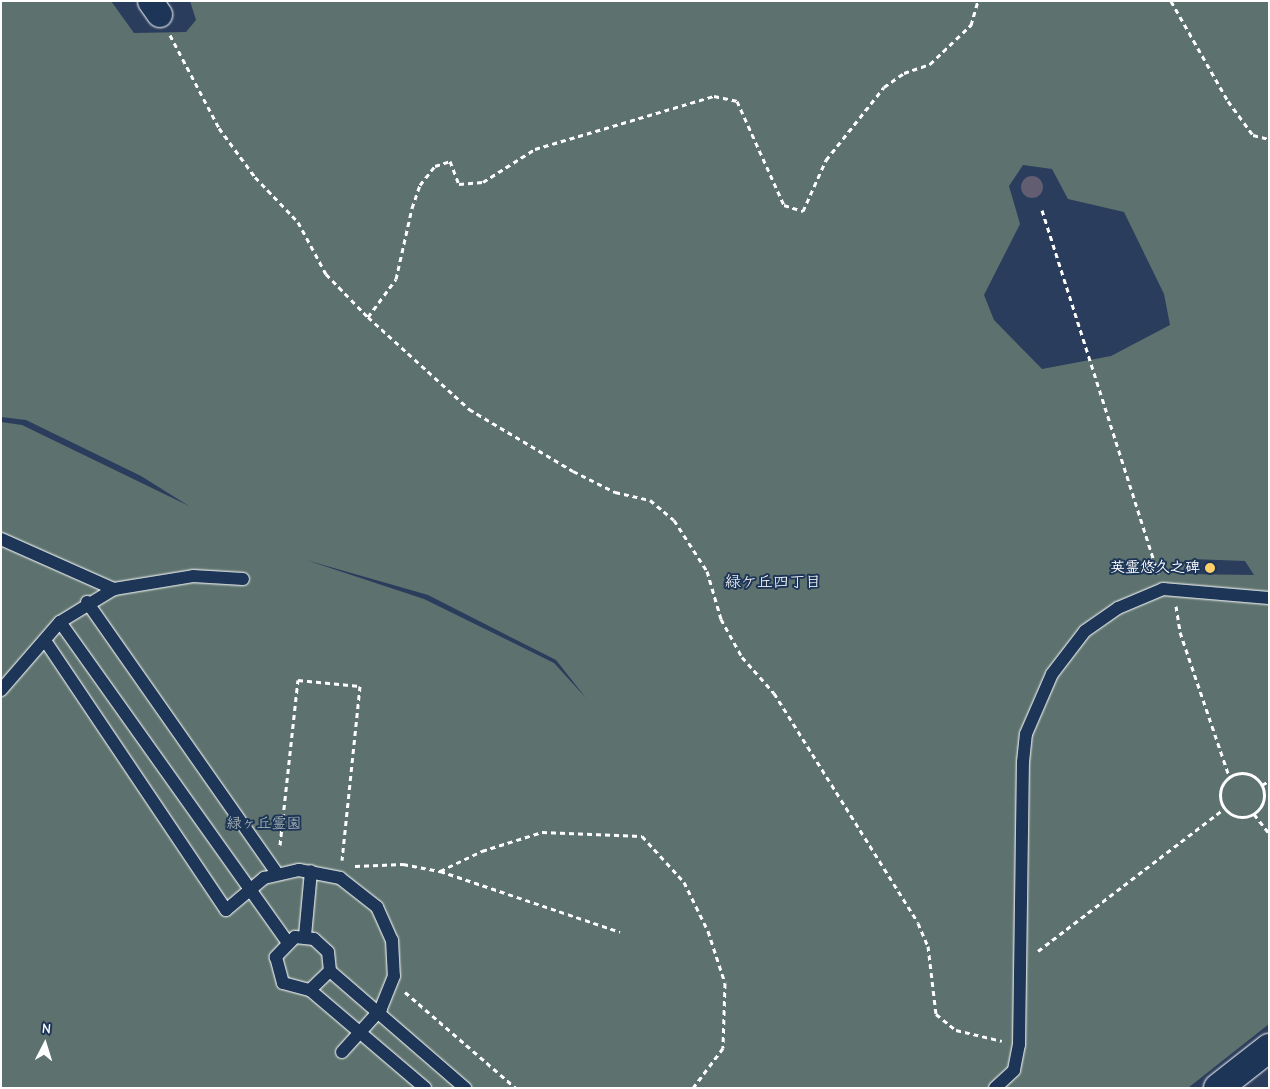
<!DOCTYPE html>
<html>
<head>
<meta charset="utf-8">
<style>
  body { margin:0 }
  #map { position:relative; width:1270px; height:1089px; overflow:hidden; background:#2b3d5c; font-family:"Comic Neue","Klee One",sans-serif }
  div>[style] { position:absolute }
  .green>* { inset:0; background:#5d726e }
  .building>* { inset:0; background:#625d71 }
  .round { border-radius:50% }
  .path>* { height:3px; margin-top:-1.5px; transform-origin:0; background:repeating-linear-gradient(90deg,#fff 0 5px,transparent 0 9px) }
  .path>.ring { margin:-1.5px; padding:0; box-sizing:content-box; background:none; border:3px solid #fff; border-radius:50% }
  .roads { filter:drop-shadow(0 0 1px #fff) drop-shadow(0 0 1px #fff) }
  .lane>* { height:12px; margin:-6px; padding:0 6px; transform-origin:6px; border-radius:6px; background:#1d3557 }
  .street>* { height:25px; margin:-12.5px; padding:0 12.5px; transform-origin:12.5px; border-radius:12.5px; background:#1d3557 }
  .secondary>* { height:28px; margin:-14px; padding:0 14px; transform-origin:14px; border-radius:14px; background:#1d3557 }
  .dots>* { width:14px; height:14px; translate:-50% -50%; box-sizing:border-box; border:2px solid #1d3557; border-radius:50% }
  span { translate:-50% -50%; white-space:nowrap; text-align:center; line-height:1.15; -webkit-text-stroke:4px #1d3557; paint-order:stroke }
  .poi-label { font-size:15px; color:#fff; font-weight:700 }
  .right { translate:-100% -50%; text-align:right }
  .park-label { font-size:15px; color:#b6c0be }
  .neighbourhood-label { font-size:16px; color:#fff }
  .frame { position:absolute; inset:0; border:2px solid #fff; pointer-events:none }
  .north { position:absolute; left:20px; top:1019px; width:50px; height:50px; -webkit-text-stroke:4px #1d3557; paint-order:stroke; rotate:5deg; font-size:14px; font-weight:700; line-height:20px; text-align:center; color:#fff }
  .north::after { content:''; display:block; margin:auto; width:18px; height:22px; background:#fff; clip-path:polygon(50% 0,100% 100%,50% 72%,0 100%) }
</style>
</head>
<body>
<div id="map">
  <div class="green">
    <div style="clip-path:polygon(evenodd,1px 1px,111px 1px,134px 33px,186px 32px,196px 20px,190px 1px,1269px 1px,1269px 1024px,1188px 1088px,1px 1088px,1px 422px,22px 425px,189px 506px,141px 476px,26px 420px,1px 417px,1px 1px,1023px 165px,1052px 169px,1068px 199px,1124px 212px,1164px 294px,1170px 325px,1111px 356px,1042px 369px,994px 320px,984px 295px,1020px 224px,1009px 186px,1023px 165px,1px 1px,1192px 559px,1245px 561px,1254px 575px,1183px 574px,1192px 559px,1px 1px,306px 560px,428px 595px,556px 660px,586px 698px,554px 663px,424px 599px,306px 560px)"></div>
  </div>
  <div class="building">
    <div class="round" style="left:1021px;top:176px;width:22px;height:22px"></div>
  </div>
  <div class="path">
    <div style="left:1171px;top:1px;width:115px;rotate:60.3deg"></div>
    <div style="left:1228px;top:101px;width:42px;rotate:53.7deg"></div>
    <div style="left:1253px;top:135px;width:16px;rotate:14deg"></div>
    <div style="left:170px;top:35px;width:105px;rotate:62.2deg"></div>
    <div style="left:219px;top:128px;width:61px;rotate:53.7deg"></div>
    <div style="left:255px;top:177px;width:62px;rotate:46.3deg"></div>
    <div style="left:298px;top:222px;width:59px;rotate:61.7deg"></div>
    <div style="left:326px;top:274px;width:60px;rotate:45.7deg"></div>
    <div style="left:368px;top:317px;width:137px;rotate:42.3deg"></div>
    <div style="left:469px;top:409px;width:121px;rotate:30.8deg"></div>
    <div style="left:573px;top:471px;width:47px;rotate:26.6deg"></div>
    <div style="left:615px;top:492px;width:36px;rotate:13deg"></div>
    <div style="left:650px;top:500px;width:31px;rotate:40deg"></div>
    <div style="left:674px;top:520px;width:61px;rotate:57.1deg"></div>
    <div style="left:707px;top:571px;width:50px;rotate:73.7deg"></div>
    <div style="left:721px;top:619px;width:43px;rotate:61.1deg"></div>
    <div style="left:742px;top:657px;width:48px;rotate:48.4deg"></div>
    <div style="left:774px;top:693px;width:271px;rotate:57.9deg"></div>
    <div style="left:918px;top:923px;width:25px;rotate:67deg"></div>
    <div style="left:928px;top:946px;width:68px;rotate:83.3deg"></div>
    <div style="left:936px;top:1014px;width:26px;rotate:39deg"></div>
    <div style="left:956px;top:1030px;width:47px;rotate:13.4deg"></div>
    <div style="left:1042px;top:210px;width:382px;rotate:72.3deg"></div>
    <div style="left:368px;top:317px;width:47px;rotate:-53.6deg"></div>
    <div style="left:396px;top:279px;width:73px;rotate:-77.3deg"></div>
    <div style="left:412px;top:208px;width:24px;rotate:-71deg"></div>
    <div style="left:420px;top:185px;width:24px;rotate:-52deg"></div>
    <div style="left:435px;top:166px;width:16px;rotate:-18deg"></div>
    <div style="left:450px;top:161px;width:25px;rotate:69deg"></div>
    <div style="left:459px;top:184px;width:24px;rotate:-5deg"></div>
    <div style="left:483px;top:182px;width:62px;rotate:-32.4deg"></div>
    <div style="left:535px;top:149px;width:187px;rotate:-16.5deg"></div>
    <div style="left:714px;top:96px;width:24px;rotate:12deg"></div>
    <div style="left:737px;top:101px;width:114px;rotate:65.7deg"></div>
    <div style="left:784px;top:205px;width:20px;rotate:18deg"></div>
    <div style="left:803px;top:211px;width:56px;rotate:-65.7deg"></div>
    <div style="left:826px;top:160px;width:93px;rotate:-51.5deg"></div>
    <div style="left:884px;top:87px;width:24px;rotate:-35deg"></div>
    <div style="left:904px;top:73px;width:28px;rotate:-19deg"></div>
    <div style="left:930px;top:64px;width:57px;rotate:-43.6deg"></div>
    <div style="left:971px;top:25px;width:25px;rotate:-74deg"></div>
    <div style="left:1176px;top:606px;width:26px;rotate:81deg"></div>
    <div style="left:1180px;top:632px;width:152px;rotate:71.2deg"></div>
    <div class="ring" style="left:1220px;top:773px;width:41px;height:41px"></div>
    <div style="left:1262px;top:785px;width:8px;rotate:-30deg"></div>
    <div style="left:1254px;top:814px;width:24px;rotate:52deg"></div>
    <div style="left:280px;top:845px;width:166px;rotate:-83.8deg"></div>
    <div style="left:298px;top:680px;width:62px;rotate:5.5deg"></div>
    <div style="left:360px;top:686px;width:175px;rotate:95.9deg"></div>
    <div style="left:355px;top:866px;width:48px;rotate:-2.4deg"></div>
    <div style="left:403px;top:864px;width:38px;rotate:11deg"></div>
    <div style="left:440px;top:871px;width:190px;rotate:18.7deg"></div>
    <div style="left:440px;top:871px;width:47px;rotate:-25.5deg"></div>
    <div style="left:482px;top:851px;width:63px;rotate:-17.6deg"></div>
    <div style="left:542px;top:832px;width:100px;rotate:2.3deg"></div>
    <div style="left:642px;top:836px;width:62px;rotate:47.6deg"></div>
    <div style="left:684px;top:882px;width:55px;rotate:63.9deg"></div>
    <div style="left:708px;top:931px;width:55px;rotate:71.9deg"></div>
    <div style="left:725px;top:983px;width:65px;rotate:91.8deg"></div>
    <div style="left:723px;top:1048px;width:50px;rotate:126.9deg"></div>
    <div style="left:1038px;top:951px;width:234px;rotate:-37.4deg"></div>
    <div style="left:405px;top:992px;width:147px;rotate:40.9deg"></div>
  </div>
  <div class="roads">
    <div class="lane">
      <div style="left:1px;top:539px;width:124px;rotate:23.9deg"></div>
      <div style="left:87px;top:602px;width:331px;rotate:55deg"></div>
      <div style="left:60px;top:622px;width:392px;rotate:54.6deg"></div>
      <div style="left:46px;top:642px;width:323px;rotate:56.1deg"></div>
      <div style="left:226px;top:910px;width:50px;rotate:-40.1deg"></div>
      <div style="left:264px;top:878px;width:36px;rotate:-13deg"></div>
      <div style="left:299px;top:870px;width:42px;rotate:11deg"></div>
      <div style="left:340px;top:878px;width:47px;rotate:38.1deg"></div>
      <div style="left:377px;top:907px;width:36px;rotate:66deg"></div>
      <div style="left:392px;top:940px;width:36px;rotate:87deg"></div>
      <div style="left:394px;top:976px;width:35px;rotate:112deg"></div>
      <div style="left:381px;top:1009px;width:58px;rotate:132.2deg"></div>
      <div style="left:1px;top:690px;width:90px;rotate:-49.1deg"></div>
      <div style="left:60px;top:622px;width:63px;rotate:-31.4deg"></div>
      <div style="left:114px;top:589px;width:80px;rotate:-9.3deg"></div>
      <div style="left:193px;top:576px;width:50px;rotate:3.4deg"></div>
      <div style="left:305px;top:936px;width:65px;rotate:-84.7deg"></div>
      <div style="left:330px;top:971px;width:179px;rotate:40.9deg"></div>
      <div style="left:310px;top:990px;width:28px;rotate:-44deg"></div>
      <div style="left:330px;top:971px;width:19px;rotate:-96deg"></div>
      <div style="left:328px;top:952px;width:19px;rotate:-137deg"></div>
      <div style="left:314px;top:939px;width:19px;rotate:-174deg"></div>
      <div style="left:295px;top:937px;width:28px;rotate:134deg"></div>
      <div style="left:276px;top:957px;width:27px;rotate:75deg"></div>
      <div style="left:283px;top:983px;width:28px;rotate:15deg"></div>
      <div style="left:310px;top:990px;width:151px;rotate:40.4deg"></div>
      <div style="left:995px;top:1088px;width:26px;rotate:-43deg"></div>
      <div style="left:1014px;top:1070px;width:25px;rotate:-79deg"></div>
      <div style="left:1019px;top:1045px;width:283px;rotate:-89.2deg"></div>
      <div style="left:1023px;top:762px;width:28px;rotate:-84deg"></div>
      <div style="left:1026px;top:734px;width:65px;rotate:-66.6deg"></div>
      <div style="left:1052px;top:674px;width:54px;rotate:-52.5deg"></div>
      <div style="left:1085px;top:631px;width:40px;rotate:-34.9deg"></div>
      <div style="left:1118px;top:608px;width:49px;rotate:-22.9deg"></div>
      <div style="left:1163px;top:589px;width:106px;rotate:4.9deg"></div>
    </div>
    <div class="street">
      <div style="left:150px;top:1px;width:16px;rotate:55deg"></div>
    </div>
    <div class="secondary">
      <div style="left:1218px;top:1088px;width:65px;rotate:-38.1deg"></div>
    </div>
  </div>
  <div class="dots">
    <div style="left:1210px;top:568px;background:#ffd166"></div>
  </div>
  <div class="poi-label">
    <span class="right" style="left:1200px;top:568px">英霊悠久之碑</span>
  </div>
  <div class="park-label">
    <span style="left:264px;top:824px">緑ヶ丘霊園</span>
  </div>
  <div class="neighbourhood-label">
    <span style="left:773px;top:582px">緑ケ丘四丁目</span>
  </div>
  <div class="frame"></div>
  <div class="north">N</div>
</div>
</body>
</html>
